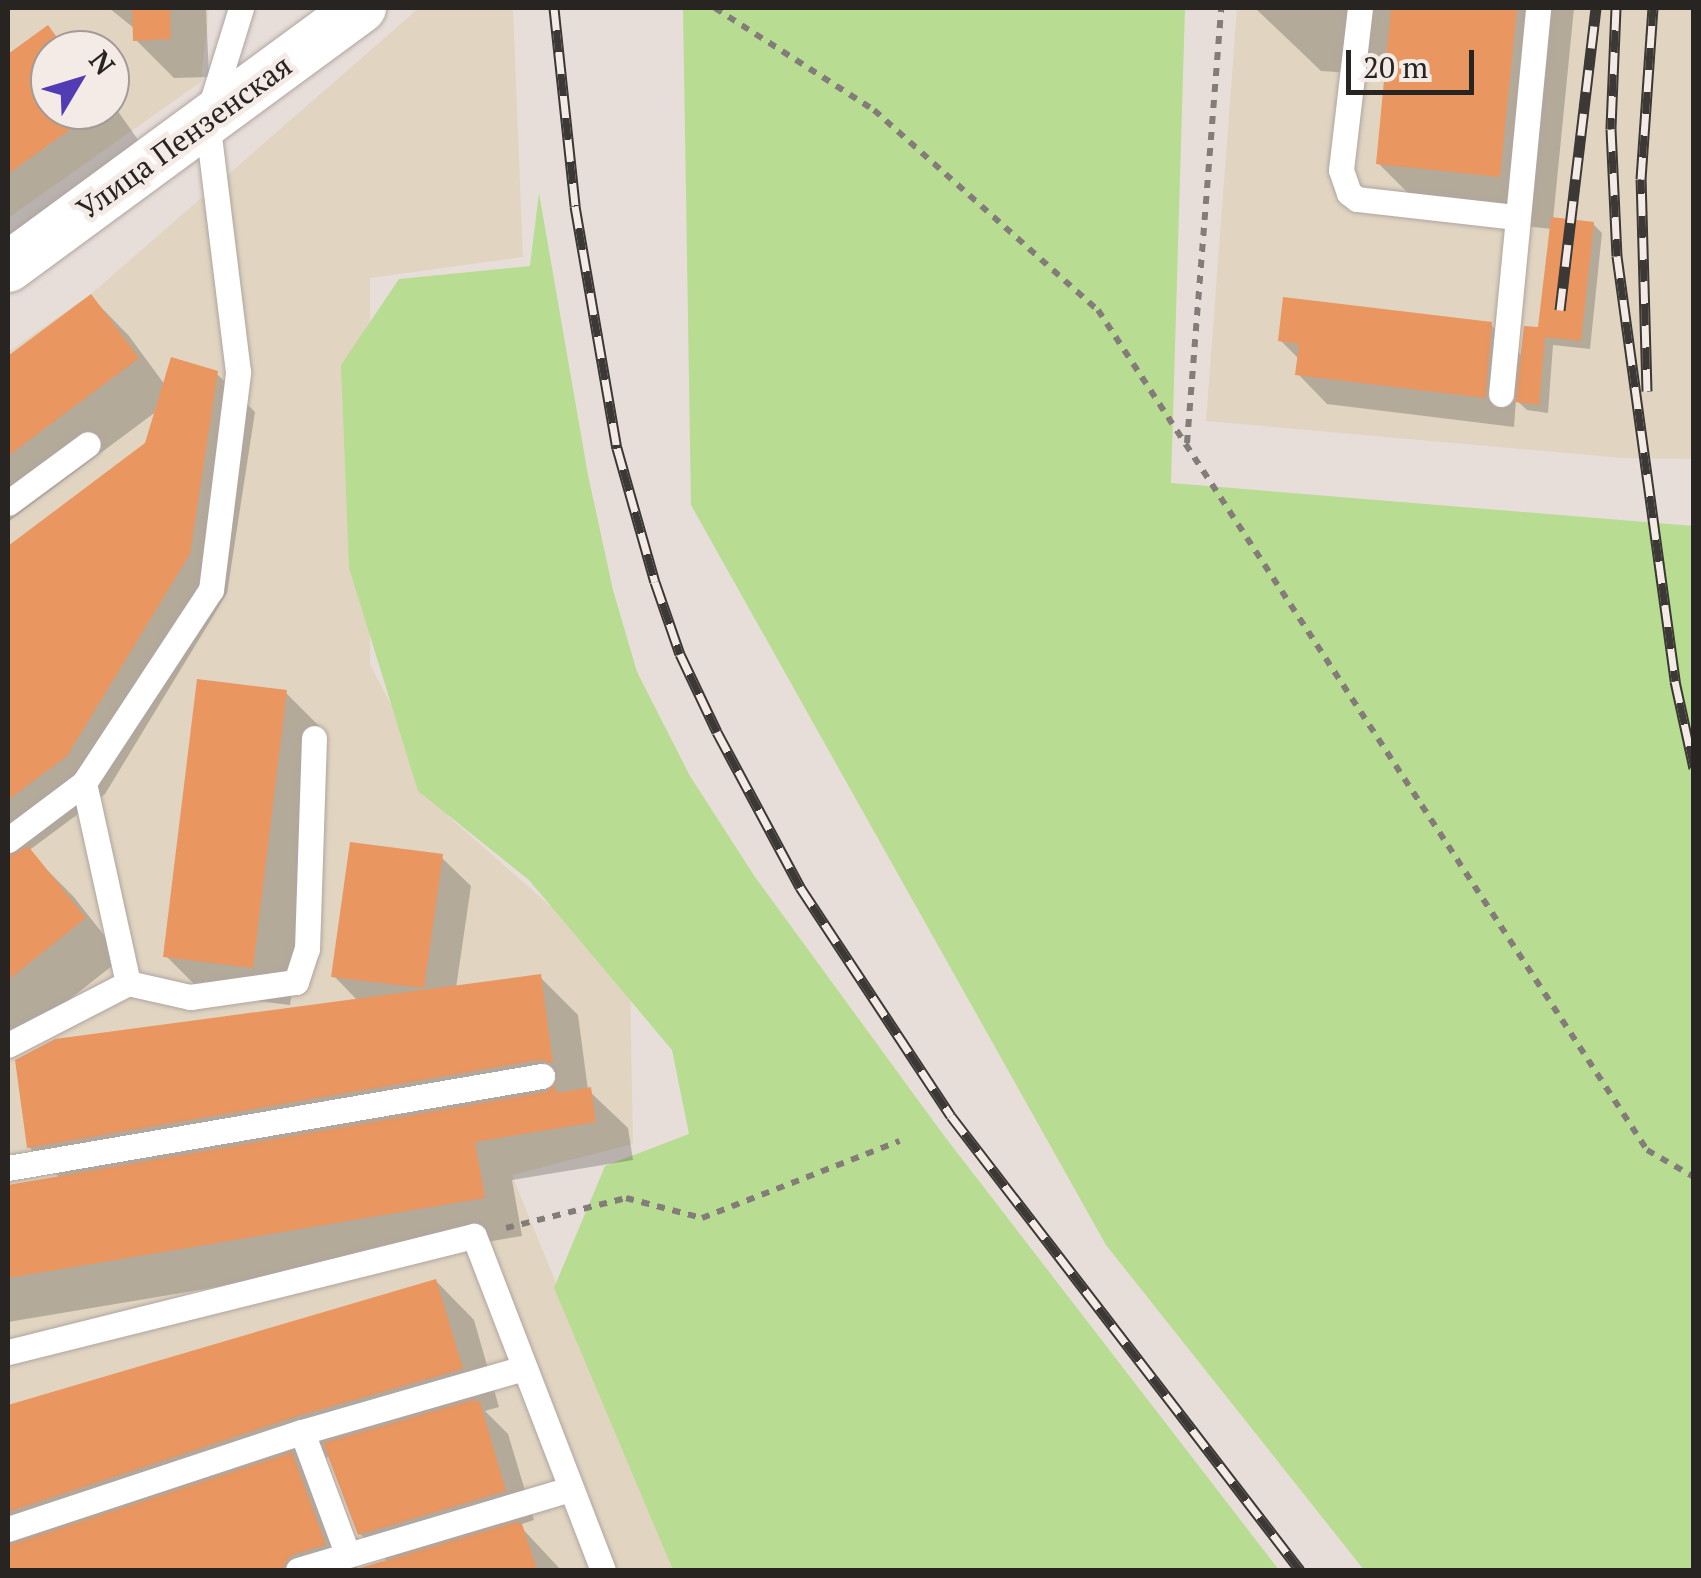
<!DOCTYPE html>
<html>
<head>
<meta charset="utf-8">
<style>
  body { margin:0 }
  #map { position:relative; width:1701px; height:1578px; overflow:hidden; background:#e8ded9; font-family:"PT Serif",serif }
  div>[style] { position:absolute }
  .industrial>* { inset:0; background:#e1d5c1 }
  .green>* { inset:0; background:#b7dc92 }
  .shadow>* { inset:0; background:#0003 }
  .building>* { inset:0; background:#e99660 }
  .path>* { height:6px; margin-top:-3px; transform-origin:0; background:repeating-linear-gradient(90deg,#837c78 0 8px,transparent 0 16px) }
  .roads { filter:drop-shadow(0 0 2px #afa5a0) drop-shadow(0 0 2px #afa5a0) }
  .service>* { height:25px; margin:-12.5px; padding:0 12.5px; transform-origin:12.5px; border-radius:12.5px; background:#fff }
  .minor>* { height:50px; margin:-25px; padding:0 25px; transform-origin:25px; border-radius:25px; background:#fff }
  .rail>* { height:11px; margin-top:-5.5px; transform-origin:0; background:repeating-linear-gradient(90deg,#f5ebe6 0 22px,#3c3835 0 44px); box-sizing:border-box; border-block:2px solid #3c3835 }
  span { translate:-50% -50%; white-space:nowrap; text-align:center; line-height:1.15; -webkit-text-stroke:10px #f5ebe6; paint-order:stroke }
  .street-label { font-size:30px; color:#272421 }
  .frame { position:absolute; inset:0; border:10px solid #272421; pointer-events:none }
  .north { position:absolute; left:30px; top:30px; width:100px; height:100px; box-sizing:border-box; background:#f5ebe6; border:2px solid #a39b97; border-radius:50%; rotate:52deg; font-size:28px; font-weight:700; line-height:40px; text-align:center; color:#272421 }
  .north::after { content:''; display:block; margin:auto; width:35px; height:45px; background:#523cb3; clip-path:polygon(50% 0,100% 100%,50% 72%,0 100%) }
  .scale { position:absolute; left:1346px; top:50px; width:128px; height:45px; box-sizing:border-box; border:5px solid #272421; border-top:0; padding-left:12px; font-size:30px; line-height:35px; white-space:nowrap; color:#272421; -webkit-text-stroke:8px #f5ebe6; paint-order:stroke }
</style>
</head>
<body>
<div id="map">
  <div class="industrial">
    <div style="clip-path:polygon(evenodd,8px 8px,209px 8px,201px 82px,8px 218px,8px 8px,50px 50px,110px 50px,110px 110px,50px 110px,50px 50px)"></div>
    <div style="clip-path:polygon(419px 8px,513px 8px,523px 257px,370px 278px,370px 664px,449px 817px,630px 976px,633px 1144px,512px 1175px,673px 1570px,8px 1570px,8px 352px,91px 294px)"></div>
    <div style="clip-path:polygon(1237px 8px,1693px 8px,1693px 459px,1622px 458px,1206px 421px)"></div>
  </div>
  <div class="green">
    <div style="clip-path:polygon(683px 8px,1185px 8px,1171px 483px,1693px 526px,1693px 1570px,1364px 1570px,1106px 1245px,691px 505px)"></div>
    <div style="clip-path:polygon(539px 193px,588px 475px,613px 590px,637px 672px,690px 776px,755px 877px,942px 1133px,1279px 1570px,673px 1570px,554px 1288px,605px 1166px,689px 1134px,672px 1050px,529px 880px,418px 791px,349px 568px,341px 365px,399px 279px,530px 266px)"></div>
  </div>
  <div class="shadow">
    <div style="clip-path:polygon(109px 8px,206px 8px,209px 77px,174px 78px,136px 40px,135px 29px)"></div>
    <div style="clip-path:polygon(1255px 8px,1574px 8px,1553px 220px,1593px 224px,1602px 233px,1590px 349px,1553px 345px,1548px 413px,1527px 410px,1516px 400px,1514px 427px,1327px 404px,1298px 374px,1300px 360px,1280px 340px,1490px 324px,1523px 357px,1541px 330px,1552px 229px,1431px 216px,1378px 163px,1388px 63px,1352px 60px,1351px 73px,1321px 71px)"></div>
    <div style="clip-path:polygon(48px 29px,69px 50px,50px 50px,50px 110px,110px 110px,110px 100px,141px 144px,8px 239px,8px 57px)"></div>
    <div style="clip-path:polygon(91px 297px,129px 336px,165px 385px,216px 373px,255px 412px,227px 593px,105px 794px,8px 866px,8px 691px,17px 684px,13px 678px,8px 682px,8px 549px,147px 445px,157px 411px,8px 522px,8px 359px)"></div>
    <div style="clip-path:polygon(286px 693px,324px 731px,290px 1005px,204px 994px,166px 956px)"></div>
    <div style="clip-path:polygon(441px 857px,471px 886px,456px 988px,540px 977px,578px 1015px,588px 1090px,628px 1128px,633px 1160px,512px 1180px,522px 1236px,8px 1322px,8px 1187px,60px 1178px,29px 1147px,358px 1001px,334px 976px)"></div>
    <div style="clip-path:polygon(35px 858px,73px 896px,122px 958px,8px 1048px,8px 880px)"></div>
    <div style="clip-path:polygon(evenodd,436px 1281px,474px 1320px,499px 1407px,485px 1411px,508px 1434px,534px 1520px,519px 1525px,561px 1570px,8px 1570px,8px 1407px,436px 1281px,331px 1456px,360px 1534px,387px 1561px,358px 1570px,330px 1494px,302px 1465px,331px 1456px)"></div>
  </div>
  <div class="building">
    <div style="clip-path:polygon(132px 8px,170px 8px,171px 39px,133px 41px)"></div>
    <div style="clip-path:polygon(1391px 8px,1517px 8px,1500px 177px,1376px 164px)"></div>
    <div style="clip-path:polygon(48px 25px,66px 50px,50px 50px,50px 110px,97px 110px,8px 174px,8px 54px)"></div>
    <div style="clip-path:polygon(1551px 217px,1594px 222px,1581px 341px,1545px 337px,1539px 405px,1515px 402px,1524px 326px,1538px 327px)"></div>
    <div style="clip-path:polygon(91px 294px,139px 358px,8px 456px,8px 356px)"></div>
    <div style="clip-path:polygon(1283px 297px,1492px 322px,1486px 398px,1295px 375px,1299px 344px,1278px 341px)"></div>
    <div style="clip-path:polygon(171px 357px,218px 371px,190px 554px,67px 756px,8px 800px,8px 546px,145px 443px)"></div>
    <div style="clip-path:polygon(197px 679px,287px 690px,253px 968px,163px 957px)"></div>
    <div style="clip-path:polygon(350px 842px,443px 854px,424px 988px,331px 977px)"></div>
    <div style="clip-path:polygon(28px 846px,86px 918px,8px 980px,8px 856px)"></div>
    <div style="clip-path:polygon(541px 974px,553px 1064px,539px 1060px,27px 1148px,15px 1060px,55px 1039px)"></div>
    <div style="clip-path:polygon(555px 1084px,557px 1093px,591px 1087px,596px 1122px,475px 1142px,485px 1198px,8px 1278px,8px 1185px,545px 1092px)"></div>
    <div style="clip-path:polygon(436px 1279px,463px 1369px,298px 1416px,8px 1512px,8px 1405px)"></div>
    <div style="clip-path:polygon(472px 1400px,480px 1402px,506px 1491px,358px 1535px,323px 1443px)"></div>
    <div style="clip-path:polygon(292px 1452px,326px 1545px,292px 1555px,282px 1570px,8px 1570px,8px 1545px)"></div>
    <div style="clip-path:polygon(515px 1522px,522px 1524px,537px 1570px,353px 1570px)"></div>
  </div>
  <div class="path">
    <div style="left:715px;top:8px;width:189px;rotate:32.7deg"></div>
    <div style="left:874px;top:110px;width:300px;rotate:41.8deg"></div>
    <div style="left:1098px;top:310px;width:1003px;rotate:56.83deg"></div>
    <div style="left:1647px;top:1150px;width:54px;rotate:29.9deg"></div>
    <div style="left:1187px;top:443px;width:436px;rotate:-85.5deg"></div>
    <div style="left:506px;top:1228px;width:124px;rotate:-14deg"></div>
    <div style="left:626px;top:1198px;width:79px;rotate:14.7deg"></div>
    <div style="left:702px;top:1218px;width:212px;rotate:-21.3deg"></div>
  </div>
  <div class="roads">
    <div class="service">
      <div style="left:1360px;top:8px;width:163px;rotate:96.7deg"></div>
      <div style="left:1341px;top:170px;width:24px;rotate:71deg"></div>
      <div style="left:1349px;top:193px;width:10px;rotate:37deg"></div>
      <div style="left:1357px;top:199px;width:159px;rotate:6.5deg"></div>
      <div style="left:1501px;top:394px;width:388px;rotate:-84.5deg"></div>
      <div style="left:8px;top:503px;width:99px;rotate:-36.4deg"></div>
      <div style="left:84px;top:783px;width:205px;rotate:77.6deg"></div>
      <div style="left:8px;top:840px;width:95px;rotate:-36.9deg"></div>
      <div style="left:84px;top:783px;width:231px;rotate:-56.7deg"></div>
      <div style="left:211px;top:590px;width:220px;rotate:-82.9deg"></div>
      <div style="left:238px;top:372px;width:256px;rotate:-97deg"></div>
      <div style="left:207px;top:118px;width:115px;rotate:-72.8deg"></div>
      <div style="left:8px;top:1045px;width:135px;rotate:-27.3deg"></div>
      <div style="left:128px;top:983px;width:64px;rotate:12.7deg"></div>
      <div style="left:190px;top:997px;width:107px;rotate:-8.1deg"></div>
      <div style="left:296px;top:982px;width:35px;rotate:-72deg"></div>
      <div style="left:307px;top:949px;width:211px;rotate:-88.1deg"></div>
      <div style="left:8px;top:1168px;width:542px;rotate:-9.78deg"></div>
      <div style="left:8px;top:1352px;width:480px;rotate:-14deg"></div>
      <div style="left:474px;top:1236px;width:358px;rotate:68.9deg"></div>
      <div style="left:302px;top:1432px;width:129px;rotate:69.6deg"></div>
      <div style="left:8px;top:1529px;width:310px;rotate:-18.3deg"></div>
      <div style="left:302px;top:1432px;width:231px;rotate:-16.1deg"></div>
      <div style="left:298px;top:1570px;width:283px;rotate:-16.6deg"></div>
    </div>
    <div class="minor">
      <div style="left:8px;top:267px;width:438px;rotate:-36.3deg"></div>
    </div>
  </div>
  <div class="rail">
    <div style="left:554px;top:8px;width:199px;rotate:83.9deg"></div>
    <div style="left:575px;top:206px;width:246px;rotate:80.2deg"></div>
    <div style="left:617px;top:448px;width:139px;rotate:74.2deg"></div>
    <div style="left:655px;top:582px;width:76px;rotate:70.9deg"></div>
    <div style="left:680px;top:654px;width:86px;rotate:64.6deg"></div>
    <div style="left:717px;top:732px;width:176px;rotate:61.8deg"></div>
    <div style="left:800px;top:887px;width:274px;rotate:56.6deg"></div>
    <div style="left:951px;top:1116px;width:573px;rotate:52.45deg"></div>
    <div style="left:1616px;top:8px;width:121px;rotate:92.4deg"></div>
    <div style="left:1611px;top:129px;width:127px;rotate:87.3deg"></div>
    <div style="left:1617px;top:256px;width:429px;rotate:82.2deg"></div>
    <div style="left:1675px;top:681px;width:89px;rotate:77.7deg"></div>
    <div style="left:1560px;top:310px;width:304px;rotate:-83.2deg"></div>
    <div style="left:1647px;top:391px;width:212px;rotate:-91.6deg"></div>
    <div style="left:1641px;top:179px;width:171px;rotate:-86deg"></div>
  </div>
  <div class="street-label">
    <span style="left:184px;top:137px;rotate:-36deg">Улица Пензенская</span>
  </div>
  <div class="frame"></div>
  <div class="north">N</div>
  <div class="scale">20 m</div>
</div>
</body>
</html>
